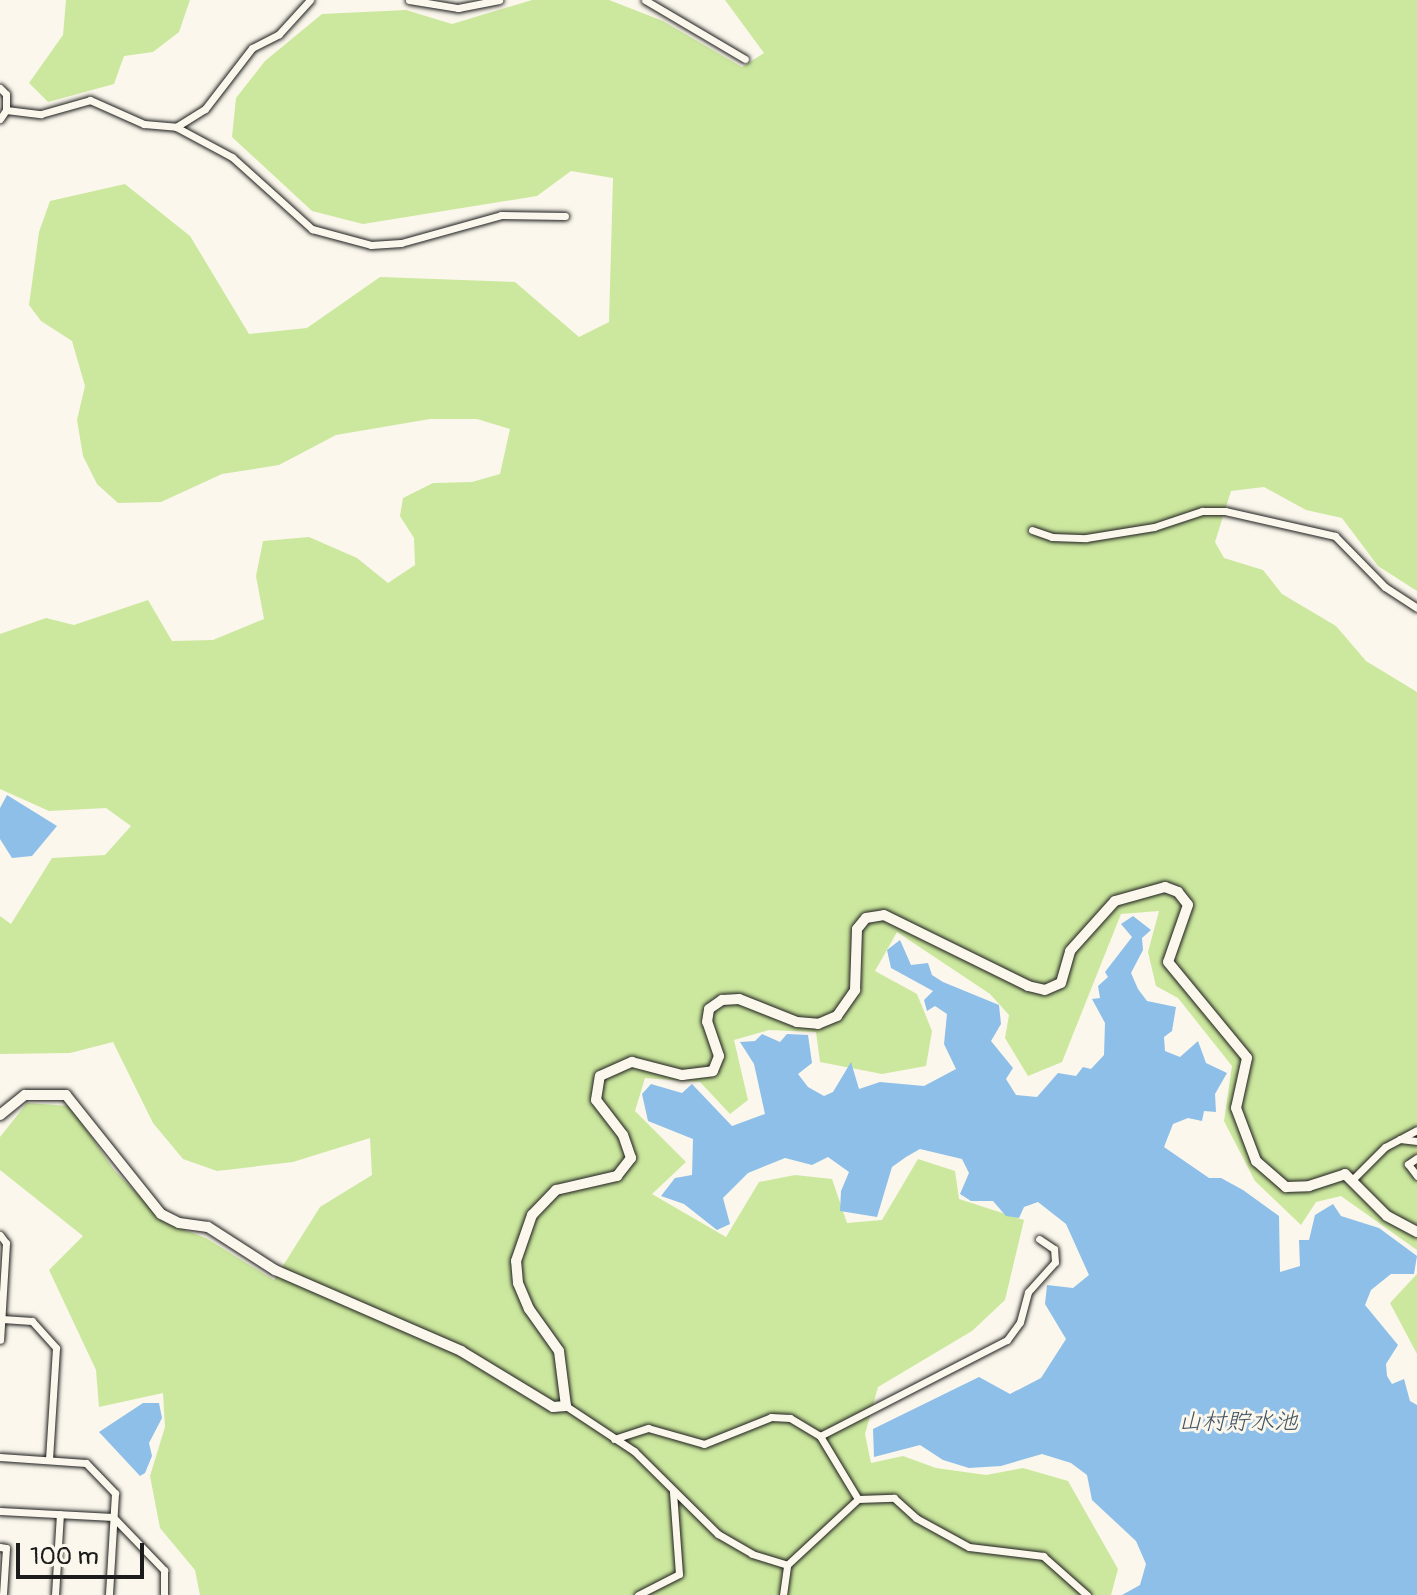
<!DOCTYPE html>
<html>
<head>
<meta charset="utf-8">
<style>
  body { margin:0 }
  #map { position:relative; width:1417px; height:1595px; overflow:hidden; background:#fbf7ec; font-family:Pangolin,"Klee One",sans-serif }
  div>[style] { position:absolute }
  .green>* { inset:0; background:#cce89e }
  .water>* { inset:0; background:#8dbfe9 }
  .roads { filter:drop-shadow(0 0 2px #1c1c1c) drop-shadow(0 0 2px #1c1c1c) }
  .street>* { height:7px; margin:-3.5px; padding:0 3.5px; transform-origin:3.5px; border-radius:3.5px; background:#fbf7ec }
  .secondary>* { height:10px; margin:-5px; padding:0 5px; transform-origin:5px; border-radius:5px; background:#fbf7ec }
  span { translate:-50% -50%; white-space:nowrap; text-align:center; line-height:1.15; -webkit-text-stroke:6px #fbf7ec; paint-order:stroke }
  .water-label { font-size:24px; color:#445564; font-style:italic }
  .scale { position:absolute; left:16px; top:1543px; width:128px; height:36px; box-sizing:border-box; border:4px solid #1c1c1c; border-top:0; padding-left:10px; font-size:24px; line-height:28px; white-space:nowrap; color:#1c1c1c; -webkit-text-stroke:6px #fbf7ec; paint-order:stroke }
</style>
</head>
<body>
<div id="map">
  <div class="green">
    <div style="clip-path:polygon(66px 0,190px 0,179px 32px,153px 52px,124px 56px,114px 84px,48px 102px,29px 83px,63px 35px)"></div>
    <div style="clip-path:polygon(532px 0,609px 0,663px 21px,742px 67px,764px 53px,725px 0,1417px 0,1417px 591px,1378px 566px,1342px 518px,1306px 510px,1264px 487px,1231px 491px,1215px 542px,1224px 558px,1263px 570px,1282px 594px,1336px 626px,1366px 661px,1417px 692px,1417px 1250px,1341px 1196px,1316px 1202px,1301px 1225px,1255px 1181px,1224px 1121px,1232px 1066px,1178px 998px,1156px 986px,1148px 952px,1159px 911px,1121px 914px,1062px 1062px,1028px 1076px,1005px 1038px,1009px 1015px,990px 994px,897px 932px,875px 971px,917px 994px,932px 1031px,926px 1066px,882px 1074px,820px 1062px,816px 1032px,769px 1030px,734px 1040px,748px 1100px,730px 1114px,700px 1082px,645px 1078px,635px 1111px,686px 1162px,652px 1194px,726px 1237px,759px 1182px,795px 1175px,832px 1179px,847px 1223px,882px 1220px,918px 1159px,955px 1171px,959px 1199px,1024px 1220px,1005px 1300px,972px 1331px,878px 1387px,865px 1434px,871px 1463px,903px 1456px,936px 1468px,986px 1475px,1023px 1468px,1068px 1481px,1118px 1569px,1111px 1595px,200px 1595px,195px 1570px,160px 1528px,150px 1476px,165px 1427px,163px 1393px,99px 1407px,96px 1370px,49px 1270px,83px 1236px,0 1170px,0 1137px,27px 1103px,70px 1106px,114px 1170px,166px 1223px,206px 1238px,274px 1280px,320px 1207px,372px 1175px,370px 1138px,293px 1162px,217px 1171px,183px 1159px,153px 1123px,113px 1042px,70px 1053px,0 1054px,0 916px,11px 924px,52px 858px,105px 855px,131px 826px,106px 808px,49px 811px,0 789px,0 634px,46px 618px,74px 625px,148px 600px,172px 641px,213px 640px,264px 619px,256px 576px,263px 541px,309px 537px,357px 558px,388px 583px,415px 565px,414px 538px,400px 516px,403px 498px,433px 483px,472px 482px,500px 474px,510px 429px,477px 419px,430px 419px,336px 435px,279px 465px,222px 474px,161px 502px,118px 503px,97px 484px,83px 456px,77px 420px,85px 386px,72px 341px,41px 321px,29px 305px,39px 232px,50px 201px,125px 184px,190px 236px,249px 334px,307px 328px,380px 277px,515px 282px,579px 337px,609px 322px,613px 178px,571px 171px,537px 196px,363px 224px,312px 211px,232px 137px,236px 98px,265px 61px,322px 14px,406px 10px,452px 24px)"></div>
    <div style="clip-path:polygon(1417px 1274px,1417px 1354px,1390px 1303px)"></div>
  </div>
  <div class="water">
    <div style="clip-path:polygon(7px 795px,57px 826px,32px 856px,12px 858px,0 839px,0 808px)"></div>
    <div style="clip-path:polygon(1133px 916px,1151px 930px,1142px 938px,1143px 950px,1131px 973px,1138px 989px,1147px 1001px,1176px 1007px,1172px 1031px,1164px 1037px,1165px 1051px,1180px 1057px,1198px 1041px,1206px 1063px,1227px 1073px,1215px 1094px,1216px 1112px,1204px 1111px,1202px 1121px,1188px 1118px,1173px 1124px,1164px 1147px,1209px 1178px,1221px 1178px,1243px 1190px,1279px 1216px,1280px 1272px,1300px 1266px,1299px 1240px,1309px 1240px,1315px 1215px,1333px 1204px,1341px 1216px,1379px 1228px,1417px 1256px,1414px 1274px,1391px 1274px,1371px 1290px,1365px 1305px,1398px 1345px,1386px 1364px,1387px 1376px,1392px 1384px,1404px 1379px,1410px 1401px,1417px 1405px,1417px 1595px,1122px 1595px,1140px 1585px,1146px 1564px,1136px 1541px,1092px 1500px,1087px 1475px,1071px 1463px,1042px 1454px,1001px 1466px,969px 1468px,943px 1460px,920px 1445px,874px 1457px,873px 1429px,979px 1377px,1010px 1394px,1041px 1378px,1066px 1339px,1045px 1304px,1047px 1285px,1073px 1288px,1089px 1275px,1066px 1224px,1038px 1202px,1024px 1207px,1019px 1218px,1006px 1216px,993px 1201px,971px 1201px,960px 1194px,969px 1173px,962px 1159px,920px 1149px,906px 1157px,892px 1167px,877px 1217px,840px 1211px,841px 1191px,849px 1172px,828px 1157px,812px 1165px,785px 1158px,748px 1173px,723px 1198px,730px 1224px,717px 1230px,684px 1204px,661px 1196px,675px 1178px,692px 1175px,693px 1139px,648px 1121px,642px 1094px,651px 1084px,682px 1093px,692px 1084px,732px 1126px,765px 1114px,754px 1064px,740px 1042px,755px 1041px,762px 1034px,780px 1042px,787px 1034px,808px 1035px,812px 1063px,798px 1074px,808px 1087px,824px 1096px,833px 1092px,851px 1062px,859px 1089px,880px 1082px,924px 1086px,956px 1069px,944px 1044px,947px 1014px,935px 1006px,927px 1011px,924px 1000px,933px 991px,891px 968px,887px 950px,900px 940px,911px 965px,928px 963px,932px 975px,943px 982px,999px 1005px,1001px 1024px,991px 1041px,1013px 1068px,1006px 1079px,1016px 1095px,1037px 1097px,1058px 1073px,1076px 1076px,1083px 1067px,1091px 1069px,1104px 1055px,1105px 1023px,1092px 999px,1100px 998px,1098px 986px,1108px 977px,1105px 972px,1132px 937px,1121px 924px)"></div>
    <div style="clip-path:polygon(143px 1403px,159px 1403px,162px 1418px,149px 1443px,152px 1456px,145px 1473px,140px 1476px,99px 1432px)"></div>
  </div>
  <div class="roads">
    <div class="street">
      <div style="left:409px;top:0;width:50px;rotate:9.3deg"></div>
      <div style="left:458px;top:8px;width:42px;rotate:-11deg"></div>
      <div style="left:645px;top:0;width:116px;rotate:30.5deg"></div>
      <div style="left:0;top:88px;width:8px;rotate:45deg"></div>
      <div style="left:6px;top:94px;width:16px;rotate:90deg"></div>
      <div style="left:6px;top:110px;width:11px;rotate:124deg"></div>
      <div style="left:6px;top:110px;width:35px;rotate:7deg"></div>
      <div style="left:41px;top:114px;width:51px;rotate:-15.9deg"></div>
      <div style="left:90px;top:100px;width:59px;rotate:24deg"></div>
      <div style="left:144px;top:124px;width:32px;rotate:5deg"></div>
      <div style="left:176px;top:127px;width:64px;rotate:28.2deg"></div>
      <div style="left:232px;top:157px;width:108px;rotate:42deg"></div>
      <div style="left:312px;top:229px;width:61px;rotate:15.2deg"></div>
      <div style="left:371px;top:245px;width:30px;rotate:-4deg"></div>
      <div style="left:401px;top:243px;width:104px;rotate:-15.6deg"></div>
      <div style="left:501px;top:215px;width:64px;rotate:0.9deg"></div>
      <div style="left:176px;top:127px;width:34px;rotate:-32deg"></div>
      <div style="left:205px;top:109px;width:77px;rotate:-52.4deg"></div>
      <div style="left:252px;top:48px;width:30px;rotate:-27deg"></div>
      <div style="left:279px;top:34px;width:46px;rotate:-47.6deg"></div>
      <div style="left:1032px;top:530px;width:21px;rotate:19deg"></div>
      <div style="left:1052px;top:537px;width:34px;rotate:2deg"></div>
      <div style="left:1086px;top:538px;width:69px;rotate:-9.2deg"></div>
      <div style="left:1154px;top:527px;width:51px;rotate:-18.4deg"></div>
      <div style="left:1202px;top:511px;width:23px"></div>
      <div style="left:1225px;top:511px;width:113px;rotate:12.8deg"></div>
      <div style="left:1335px;top:536px;width:71px;rotate:45.6deg"></div>
      <div style="left:1385px;top:587px;width:38px;rotate:33deg"></div>
      <div style="left:1400px;top:1139px;width:17px;rotate:7deg"></div>
      <div style="left:1417px;top:1158px;width:11px;rotate:146deg"></div>
      <div style="left:1408px;top:1164px;width:15px;rotate:53deg"></div>
      <div style="left:1351px;top:1181px;width:48px;rotate:-45deg"></div>
      <div style="left:1385px;top:1147px;width:36px;rotate:-28deg"></div>
      <div style="left:0;top:1235px;width:10px;rotate:53deg"></div>
      <div style="left:6px;top:1243px;width:97px;rotate:93.5deg"></div>
      <div style="left:2px;top:1319px;width:30px;rotate:4deg"></div>
      <div style="left:32px;top:1321px;width:36px;rotate:48deg"></div>
      <div style="left:56px;top:1348px;width:112px;rotate:93.6deg"></div>
      <div style="left:566px;top:1406px;width:82px;rotate:33.5deg"></div>
      <div style="left:634px;top:1451px;width:118px;rotate:44.7deg"></div>
      <div style="left:718px;top:1534px;width:39px;rotate:30deg"></div>
      <div style="left:752px;top:1554px;width:37px;rotate:17deg"></div>
      <div style="left:614px;top:1439px;width:36px;rotate:-18deg"></div>
      <div style="left:648px;top:1428px;width:58px;rotate:15.9deg"></div>
      <div style="left:704px;top:1444px;width:72px;rotate:-21.9deg"></div>
      <div style="left:771px;top:1417px;width:19px;rotate:3deg"></div>
      <div style="left:790px;top:1418px;width:35px;rotate:31deg"></div>
      <div style="left:0;top:1457px;width:86px;rotate:4deg"></div>
      <div style="left:86px;top:1463px;width:42px;rotate:46deg"></div>
      <div style="left:115px;top:1493px;width:102px;rotate:93.4deg"></div>
      <div style="left:858px;top:1499px;width:74px;rotate:-121.1deg"></div>
      <div style="left:820px;top:1436px;width:210px;rotate:-27.2deg"></div>
      <div style="left:1007px;top:1340px;width:22px;rotate:-54deg"></div>
      <div style="left:1020px;top:1322px;width:31px;rotate:-75deg"></div>
      <div style="left:1028px;top:1292px;width:40px;rotate:-48deg"></div>
      <div style="left:1055px;top:1262px;width:13px;rotate:-94deg"></div>
      <div style="left:1054px;top:1249px;width:18px;rotate:-146deg"></div>
      <div style="left:0;top:1511px;width:113px;rotate:3deg"></div>
      <div style="left:113px;top:1517px;width:74px;rotate:46.1deg"></div>
      <div style="left:164px;top:1570px;width:25px;rotate:90deg"></div>
      <div style="left:0;top:1547px;width:6px;rotate:9deg"></div>
      <div style="left:6px;top:1548px;width:47px;rotate:93.7deg"></div>
      <div style="left:55px;top:1595px;width:81px;rotate:-86.5deg"></div>
      <div style="left:638px;top:1595px;width:46px;rotate:-27.1deg"></div>
      <div style="left:679px;top:1574px;width:82px;rotate:-94.2deg"></div>
      <div style="left:783px;top:1595px;width:30px;rotate:-82deg"></div>
      <div style="left:787px;top:1565px;width:97px;rotate:-42.9deg"></div>
      <div style="left:858px;top:1499px;width:36px;rotate:-2deg"></div>
      <div style="left:894px;top:1498px;width:30px;rotate:42deg"></div>
      <div style="left:916px;top:1518px;width:60px;rotate:28.7deg"></div>
      <div style="left:969px;top:1547px;width:75px;rotate:6.9deg"></div>
      <div style="left:1043px;top:1556px;width:59px;rotate:41.6deg"></div>
    </div>
    <div class="secondary">
      <div style="left:0;top:1115px;width:32px;rotate:-39deg"></div>
      <div style="left:25px;top:1095px;width:41px"></div>
      <div style="left:66px;top:1095px;width:152px;rotate:51.4deg"></div>
      <div style="left:161px;top:1214px;width:20px;rotate:27deg"></div>
      <div style="left:179px;top:1223px;width:29px;rotate:8deg"></div>
      <div style="left:208px;top:1227px;width:80px;rotate:32.7deg"></div>
      <div style="left:275px;top:1270px;width:203px;rotate:23.5deg"></div>
      <div style="left:461px;top:1351px;width:108px;rotate:31.3deg"></div>
      <div style="left:553px;top:1407px;width:13px;rotate:-4deg"></div>
      <div style="left:566px;top:1406px;width:55px;rotate:-97.3deg"></div>
      <div style="left:559px;top:1351px;width:52px;rotate:-125.5deg"></div>
      <div style="left:529px;top:1309px;width:28px;rotate:-113deg"></div>
      <div style="left:518px;top:1283px;width:22px;rotate:-95deg"></div>
      <div style="left:516px;top:1261px;width:49px;rotate:-70.8deg"></div>
      <div style="left:532px;top:1215px;width:35px;rotate:-46deg"></div>
      <div style="left:556px;top:1190px;width:63px;rotate:-12.9deg"></div>
      <div style="left:617px;top:1176px;width:23px;rotate:-52deg"></div>
      <div style="left:631px;top:1158px;width:24px;rotate:-109deg"></div>
      <div style="left:623px;top:1135px;width:44px;rotate:-127.6deg"></div>
      <div style="left:596px;top:1100px;width:24px;rotate:-81deg"></div>
      <div style="left:600px;top:1076px;width:35px;rotate:-24deg"></div>
      <div style="left:632px;top:1062px;width:52px;rotate:14.6deg"></div>
      <div style="left:682px;top:1075px;width:31px;rotate:-7deg"></div>
      <div style="left:713px;top:1071px;width:16px;rotate:-68deg"></div>
      <div style="left:719px;top:1056px;width:36px;rotate:-109deg"></div>
      <div style="left:707px;top:1022px;width:13px;rotate:-81deg"></div>
      <div style="left:709px;top:1009px;width:16px;rotate:-35deg"></div>
      <div style="left:722px;top:1000px;width:17px;rotate:-3deg"></div>
      <div style="left:739px;top:999px;width:62px;rotate:21.6deg"></div>
      <div style="left:797px;top:1022px;width:21px;rotate:5deg"></div>
      <div style="left:818px;top:1024px;width:21px;rotate:-23deg"></div>
      <div style="left:837px;top:1016px;width:32px;rotate:-55deg"></div>
      <div style="left:855px;top:990px;width:61px;rotate:-88.1deg"></div>
      <div style="left:857px;top:929px;width:14px;rotate:-51deg"></div>
      <div style="left:866px;top:918px;width:18px;rotate:-9deg"></div>
      <div style="left:884px;top:915px;width:161px;rotate:26.2deg"></div>
      <div style="left:1028px;top:986px;width:17px;rotate:13deg"></div>
      <div style="left:1045px;top:990px;width:17px;rotate:-24deg"></div>
      <div style="left:1061px;top:983px;width:33px;rotate:-74deg"></div>
      <div style="left:1070px;top:951px;width:67px;rotate:-48deg"></div>
      <div style="left:1115px;top:901px;width:52px;rotate:-15.6deg"></div>
      <div style="left:1165px;top:887px;width:14px;rotate:21deg"></div>
      <div style="left:1178px;top:892px;width:16px;rotate:52deg"></div>
      <div style="left:1188px;top:905px;width:60px;rotate:109.3deg"></div>
      <div style="left:1168px;top:962px;width:124px;rotate:50.5deg"></div>
      <div style="left:1247px;top:1058px;width:51px;rotate:102.4deg"></div>
      <div style="left:1236px;top:1108px;width:57px;rotate:69.3deg"></div>
      <div style="left:1256px;top:1161px;width:40px;rotate:41deg"></div>
      <div style="left:1286px;top:1187px;width:23px;rotate:-2deg"></div>
      <div style="left:1309px;top:1186px;width:38px;rotate:-18deg"></div>
      <div style="left:1345px;top:1174px;width:59px;rotate:45deg"></div>
      <div style="left:1387px;top:1216px;width:34px;rotate:28deg"></div>
    </div>
  </div>
  <div class="water-label">
    <span style="left:1238px;top:1422px">山村貯水池</span>
  </div>
  <div class="scale">100 m</div>
</div>
</body>
</html>
